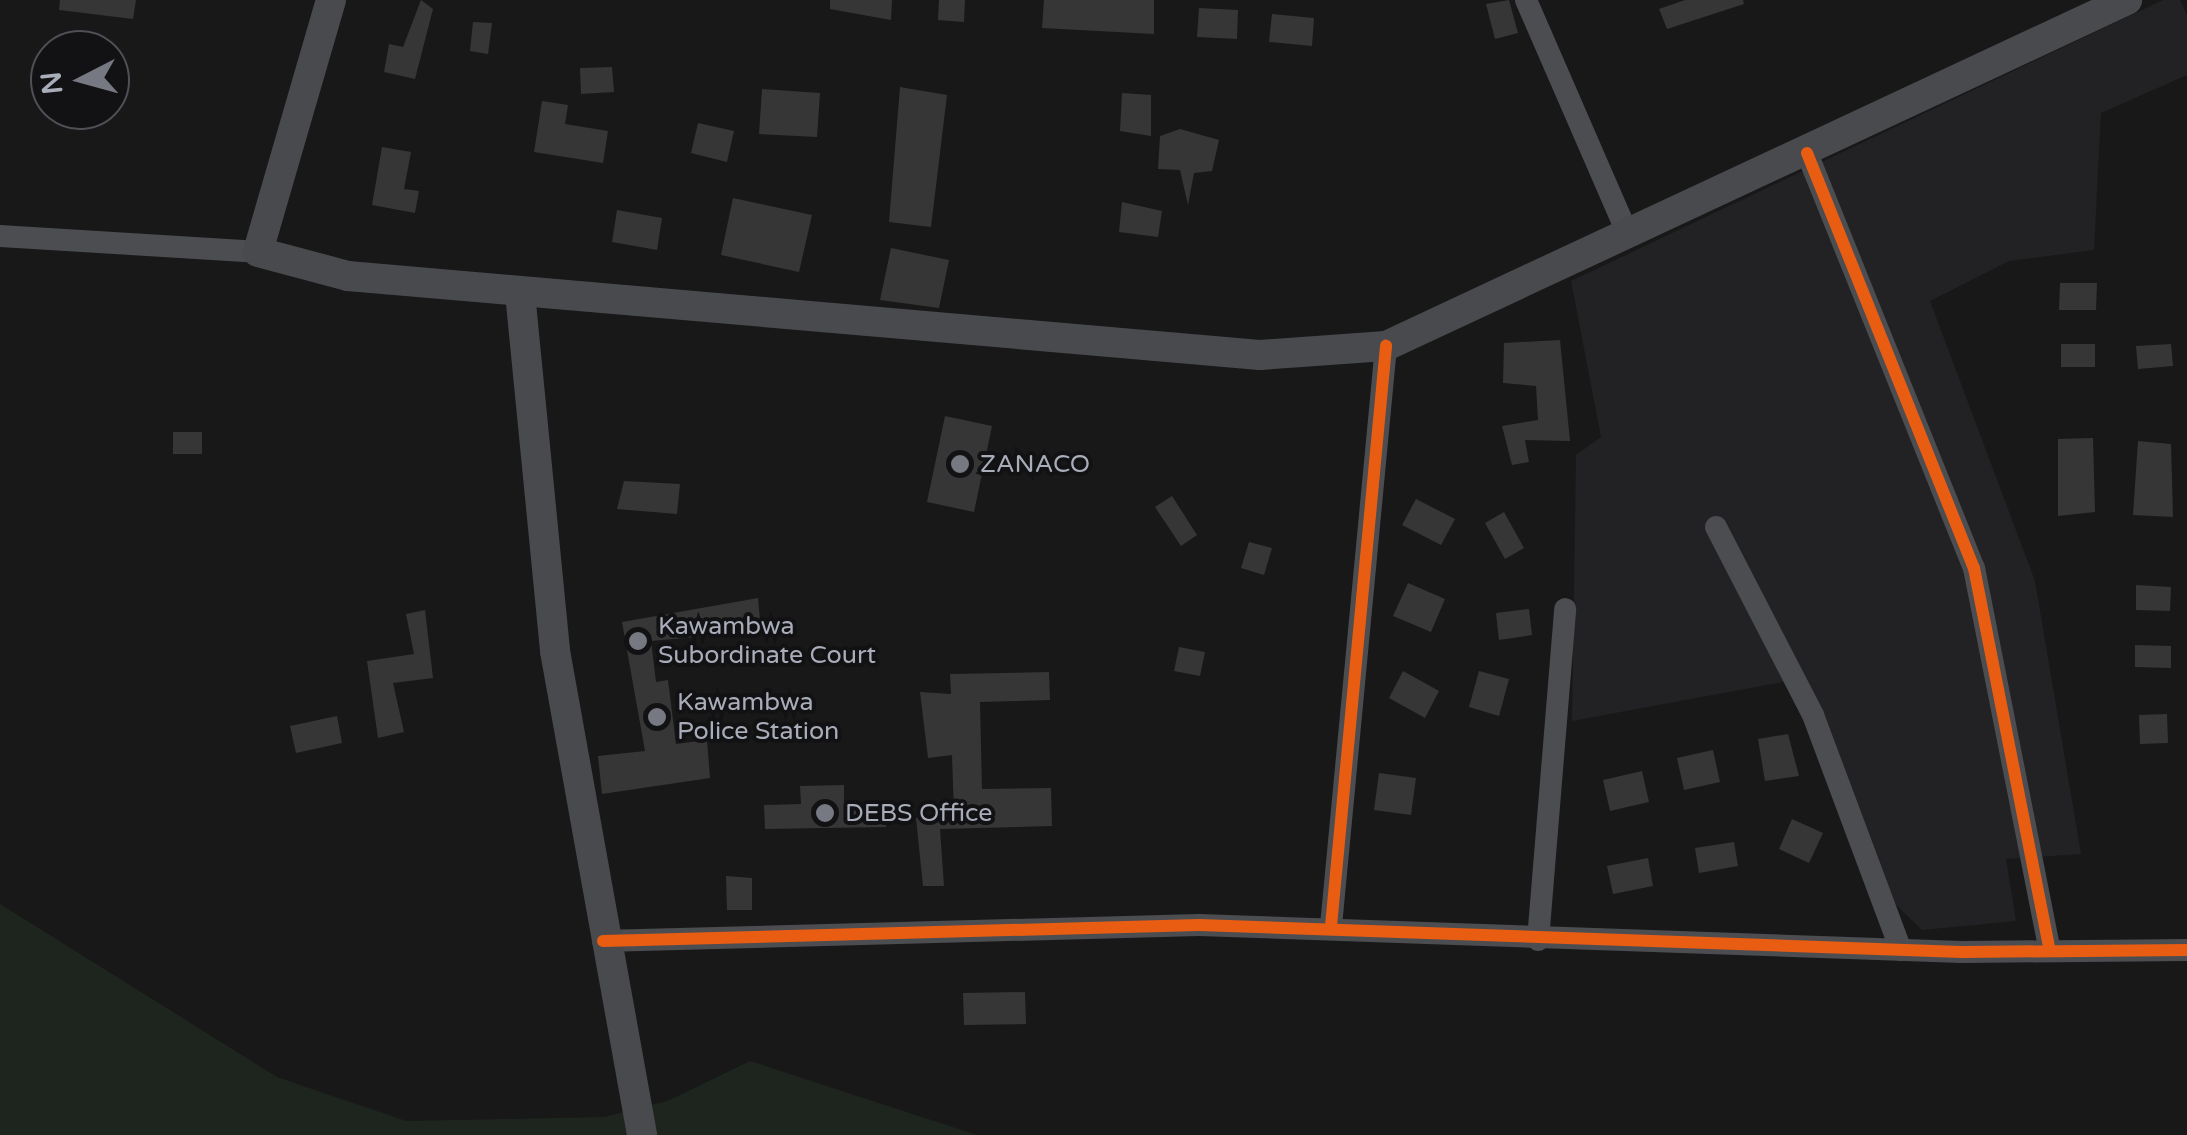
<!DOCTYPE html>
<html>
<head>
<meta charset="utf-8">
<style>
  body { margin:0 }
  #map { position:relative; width:2187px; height:1135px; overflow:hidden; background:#181818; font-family:"Varela Round",sans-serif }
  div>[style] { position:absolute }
  .built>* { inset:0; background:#222224 }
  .green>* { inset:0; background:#1e251f }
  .building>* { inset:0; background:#363637 }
  .minor>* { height:22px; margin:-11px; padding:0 11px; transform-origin:11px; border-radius:11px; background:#4c4d51 }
  .major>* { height:30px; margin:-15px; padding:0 15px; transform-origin:15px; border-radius:15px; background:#494a4d }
  .cycleway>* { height:12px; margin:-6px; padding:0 6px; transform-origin:6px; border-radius:6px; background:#e95d12 }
  .dots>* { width:28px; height:28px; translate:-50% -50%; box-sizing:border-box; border:5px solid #121214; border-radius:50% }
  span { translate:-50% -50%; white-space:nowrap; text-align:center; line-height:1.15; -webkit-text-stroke:8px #121214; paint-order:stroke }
  .poi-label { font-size:25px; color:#a9adb9 }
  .left { translate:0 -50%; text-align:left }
  .north { position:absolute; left:30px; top:30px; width:100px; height:100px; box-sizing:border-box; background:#121214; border:2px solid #4e5056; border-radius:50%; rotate:264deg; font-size:28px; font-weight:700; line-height:40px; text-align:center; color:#a9adb9 }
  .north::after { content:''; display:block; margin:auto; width:35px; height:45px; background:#767981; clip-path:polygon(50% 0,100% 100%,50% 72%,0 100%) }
</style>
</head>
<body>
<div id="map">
  <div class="built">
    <div style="clip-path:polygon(2163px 0,2180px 0,2187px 15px,2187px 75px,2101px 113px,2094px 250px,2009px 261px,1930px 301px,2035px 581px,2081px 854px,2006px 859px,2016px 921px,1922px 930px,1893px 902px,1805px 678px,1572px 721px,1576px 455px,1601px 437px,1571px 281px)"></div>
  </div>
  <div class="green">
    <div style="clip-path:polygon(0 904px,277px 1077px,406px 1121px,605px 1117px,670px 1100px,750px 1061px,977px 1135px,0 1135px)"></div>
  </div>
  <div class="building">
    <div style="clip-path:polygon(60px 0,136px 0,133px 19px,59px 10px)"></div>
    <div style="clip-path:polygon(421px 0,433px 9px,415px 79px,384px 72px,389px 44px,403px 47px)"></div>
    <div style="clip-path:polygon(830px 0,892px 0,891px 20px,830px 9px)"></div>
    <div style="clip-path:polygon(939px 0,965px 0,964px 22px,938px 20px)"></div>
    <div style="clip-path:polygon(1044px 0,1154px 0,1154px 34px,1042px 28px)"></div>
    <div style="clip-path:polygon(1509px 0,1518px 33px,1495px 39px,1486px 4px)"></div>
    <div style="clip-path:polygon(1685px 0,1743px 0,1744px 4px,1667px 29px,1659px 9px)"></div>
    <div style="clip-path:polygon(1199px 8px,1238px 10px,1237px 39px,1197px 37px)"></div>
    <div style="clip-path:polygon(1272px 14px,1314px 18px,1312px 46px,1269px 42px)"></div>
    <div style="clip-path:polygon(473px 22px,492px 23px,488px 54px,470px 51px)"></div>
    <div style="clip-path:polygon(612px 67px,614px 92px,581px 94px,580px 68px)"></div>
    <div style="clip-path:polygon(900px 87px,947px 95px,931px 227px,889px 222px)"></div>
    <div style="clip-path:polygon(762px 89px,820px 93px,817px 137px,759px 134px)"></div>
    <div style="clip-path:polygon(1122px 93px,1151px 95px,1151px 136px,1120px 131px)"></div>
    <div style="clip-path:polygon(542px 101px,568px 105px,565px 124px,608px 131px,603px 163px,534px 152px)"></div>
    <div style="clip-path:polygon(698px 123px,734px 131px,727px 162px,691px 153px)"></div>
    <div style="clip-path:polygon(1180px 129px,1219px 140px,1212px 171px,1194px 173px,1188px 205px,1180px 170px,1158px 169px,1160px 136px)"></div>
    <div style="clip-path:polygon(382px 147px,411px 152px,404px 189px,419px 191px,415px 213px,372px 205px)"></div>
    <div style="clip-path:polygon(733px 198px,812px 215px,799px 272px,721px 255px)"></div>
    <div style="clip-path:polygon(1122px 202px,1162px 211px,1158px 237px,1119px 232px)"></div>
    <div style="clip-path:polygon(617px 210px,662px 218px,657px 250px,612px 242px)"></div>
    <div style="clip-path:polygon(891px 248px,949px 260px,939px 308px,880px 300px)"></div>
    <div style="clip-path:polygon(2060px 283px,2097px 283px,2096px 310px,2059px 310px)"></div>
    <div style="clip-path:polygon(1560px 340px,1570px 441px,1525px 440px,1529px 462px,1512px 465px,1502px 426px,1538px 420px,1536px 386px,1503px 383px,1504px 343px)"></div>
    <div style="clip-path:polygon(2061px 344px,2095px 344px,2095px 367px,2061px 367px)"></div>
    <div style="clip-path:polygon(2171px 344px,2173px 366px,2138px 369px,2136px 346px)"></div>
    <div style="clip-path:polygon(945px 416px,992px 426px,974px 512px,927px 502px)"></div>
    <div style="clip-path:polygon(173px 432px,202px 432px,202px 454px,173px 454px)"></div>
    <div style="clip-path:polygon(2093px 438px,2095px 512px,2058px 516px,2058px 439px)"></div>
    <div style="clip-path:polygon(2138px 441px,2171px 444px,2173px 517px,2133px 515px)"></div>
    <div style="clip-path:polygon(624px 481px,680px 484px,677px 514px,617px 509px)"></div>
    <div style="clip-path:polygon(1172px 496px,1197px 535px,1181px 546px,1155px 507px)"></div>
    <div style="clip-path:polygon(1416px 499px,1455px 519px,1441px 545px,1402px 525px)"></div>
    <div style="clip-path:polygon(1504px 512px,1524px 548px,1505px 559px,1485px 523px)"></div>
    <div style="clip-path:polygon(1249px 542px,1272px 548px,1264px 575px,1241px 568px)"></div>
    <div style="clip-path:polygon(1408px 583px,1445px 599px,1431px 632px,1393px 616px)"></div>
    <div style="clip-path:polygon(2136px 585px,2171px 587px,2170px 611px,2136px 610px)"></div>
    <div style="clip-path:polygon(758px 598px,761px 631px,651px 641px,656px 682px,668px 680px,676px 744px,707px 740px,710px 778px,602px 794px,598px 756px,645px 751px,622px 622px)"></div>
    <div style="clip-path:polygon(1529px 609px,1532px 635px,1499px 640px,1496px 613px)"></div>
    <div style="clip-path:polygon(425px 610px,433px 678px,393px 683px,404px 732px,378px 738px,367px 661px,414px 654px,406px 614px)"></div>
    <div style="clip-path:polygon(2135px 645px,2171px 646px,2171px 668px,2135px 667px)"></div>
    <div style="clip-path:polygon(1179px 647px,1205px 652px,1200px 676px,1174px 671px)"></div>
    <div style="clip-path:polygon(1403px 671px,1439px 691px,1425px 718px,1389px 698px)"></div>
    <div style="clip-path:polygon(1479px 671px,1509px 679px,1499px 716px,1469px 707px)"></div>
    <div style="clip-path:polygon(1049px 672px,1050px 700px,980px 702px,982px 789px,1051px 788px,1052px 826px,940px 829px,944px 886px,923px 886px,916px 818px,954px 814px,952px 755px,928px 758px,920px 692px,951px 694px,950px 674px)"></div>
    <div style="clip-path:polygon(2167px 714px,2168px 743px,2140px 744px,2139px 715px)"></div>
    <div style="clip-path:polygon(337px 716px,342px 743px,296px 753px,290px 726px)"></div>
    <div style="clip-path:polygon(1788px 734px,1799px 776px,1765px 781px,1758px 739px)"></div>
    <div style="clip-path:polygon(1713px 750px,1720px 782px,1684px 790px,1677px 758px)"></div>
    <div style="clip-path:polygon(1642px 771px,1649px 802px,1610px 811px,1603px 780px)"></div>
    <div style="clip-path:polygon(1379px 773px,1416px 778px,1411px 815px,1374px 810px)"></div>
    <div style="clip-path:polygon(844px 785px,844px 803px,885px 803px,886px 827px,765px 829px,764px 805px,801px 804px,800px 786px)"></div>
    <div style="clip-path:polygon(1792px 819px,1823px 833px,1809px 863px,1779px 849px)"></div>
    <div style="clip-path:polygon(1734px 842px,1738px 866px,1699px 873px,1695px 848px)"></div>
    <div style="clip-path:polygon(1648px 858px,1653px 886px,1613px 894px,1607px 866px)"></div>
    <div style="clip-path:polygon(726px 876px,752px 878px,752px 910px,727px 910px)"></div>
    <div style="clip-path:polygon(1025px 992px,1026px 1024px,964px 1025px,963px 993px)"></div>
  </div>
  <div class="minor">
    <div style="left:1526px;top:0;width:256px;rotate:66.5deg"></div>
    <div style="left:1807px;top:153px;width:447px;rotate:68.1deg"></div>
    <div style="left:1974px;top:568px;width:387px;rotate:78.8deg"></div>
    <div style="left:0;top:236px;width:258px;rotate:3.5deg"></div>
    <div style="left:1716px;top:527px;width:212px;rotate:62.7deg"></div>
    <div style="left:1813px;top:715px;width:251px;rotate:69.5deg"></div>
    <div style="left:1331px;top:926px;width:583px;rotate:-84.58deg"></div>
    <div style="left:1538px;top:940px;width:332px;rotate:-85.3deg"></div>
    <div style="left:603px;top:941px;width:596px;rotate:-1.54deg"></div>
    <div style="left:1199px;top:925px;width:763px;rotate:2.03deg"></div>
    <div style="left:1962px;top:952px;width:225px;rotate:-0.5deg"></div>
  </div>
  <div class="major">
    <div style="left:331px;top:0;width:262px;rotate:106.2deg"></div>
    <div style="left:258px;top:252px;width:93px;rotate:14.9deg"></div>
    <div style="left:348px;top:276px;width:915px;rotate:4.95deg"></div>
    <div style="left:1260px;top:355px;width:126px;rotate:-4.1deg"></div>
    <div style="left:1386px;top:346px;width:818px;rotate:-25.03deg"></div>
    <div style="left:520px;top:293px;width:360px;rotate:84.4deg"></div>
    <div style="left:555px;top:651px;width:492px;rotate:79.8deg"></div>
  </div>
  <div class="cycleway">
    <div style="left:1807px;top:153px;width:447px;rotate:68.1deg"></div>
    <div style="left:1974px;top:568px;width:387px;rotate:78.8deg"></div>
    <div style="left:1331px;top:926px;width:583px;rotate:-84.58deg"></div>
    <div style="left:603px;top:941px;width:596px;rotate:-1.54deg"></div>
    <div style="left:1199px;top:925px;width:763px;rotate:2.03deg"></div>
    <div style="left:1962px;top:952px;width:225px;rotate:-0.5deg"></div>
  </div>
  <div class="dots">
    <div style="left:960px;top:464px;background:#767981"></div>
    <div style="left:638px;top:641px;background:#767981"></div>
    <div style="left:657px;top:717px;background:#767981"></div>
    <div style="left:825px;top:813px;background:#767981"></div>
  </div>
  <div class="poi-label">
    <span class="left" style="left:980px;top:464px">ZANACO</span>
    <span class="left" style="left:658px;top:641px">Kawambwa<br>Subordinate Court</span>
    <span class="left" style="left:677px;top:717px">Kawambwa<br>Police Station</span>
    <span class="left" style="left:845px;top:813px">DEBS Office</span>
  </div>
  <div class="north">N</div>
</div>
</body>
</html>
